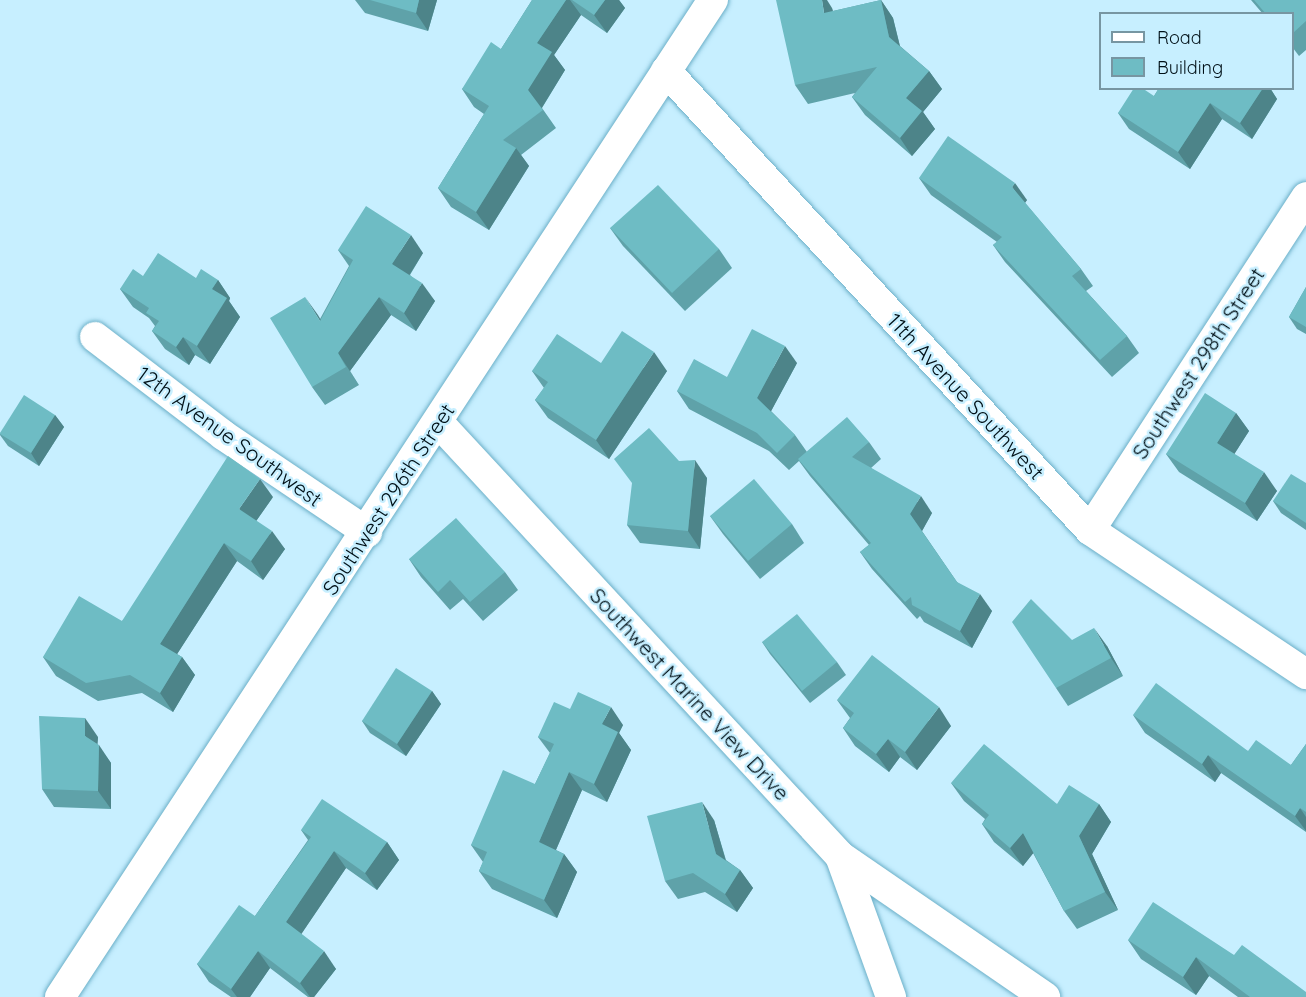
<!DOCTYPE html>
<html>
<head>
<meta charset="utf-8">
<style>
  body { margin:0 }
  #map { position:relative; width:1306px; height:997px; overflow:hidden; background:#c7efff; font-family:Quicksand,sans-serif }
  div>[style] { position:absolute }
  .roads { filter:drop-shadow(0 0 2px #6bafc8) drop-shadow(0 0 2px #6bafc8) }
  .minor>* { height:30px; margin:-15px; padding:0 15px; transform-origin:15px; border-radius:15px; background:#fff }
  .wall>* { inset:0; background:#5fa2a9 }
  .shaded-wall>* { inset:0; background:#4d8489 }
  .building>* { inset:0; background:#6ebcc4 }
  span { translate:-50% -50%; white-space:nowrap; text-align:center; line-height:1.15; -webkit-text-stroke:5px #c7efff; paint-order:stroke }
  .street-label { font-size:21px; color:#001017 }
  .legend { position:absolute; left:1099px; top:12px; width:195px; height:78px; box-sizing:border-box; background:#c7efff; border:2px solid #7796a2; margin:0; padding:8px 10px; list-style:none; font-size:18px; color:#001017 }
  .legend li { display:flex; align-items:center; gap:12px; height:30px }
  .legend b { width:30px; border:2px solid #7796a2 }
</style>
</head>
<body>
<div id="map">
  <div class="roads">
    <div class="minor">
      <div style="left:666px;top:71px;width:625px;rotate:47.27deg"></div>
      <div style="left:1090px;top:530px;width:260px;rotate:33.7deg"></div>
      <div style="left:95px;top:337px;width:161px;rotate:37.4deg"></div>
      <div style="left:223px;top:435px;width:174px;rotate:34deg"></div>
      <div style="left:438px;top:422px;width:592px;rotate:47.19deg"></div>
      <div style="left:840px;top:856px;width:150px;rotate:70.1deg"></div>
      <div style="left:1090px;top:530px;width:397px;rotate:-57deg"></div>
      <div style="left:840px;top:856px;width:249px;rotate:34.5deg"></div>
      <div style="left:60px;top:997px;width:1192px;rotate:-56.78deg"></div>
    </div>
  </div>
  <div class="wall">
    <div style="clip-path:polygon(355px 0,437px 0,428px 31px,365px 13px)"></div>
    <div style="clip-path:polygon(532px 0,619px 0,625px 8px,607px 33px,581px 15px,554px 55px,565px 70px,542px 108px,556px 128px,521px 155px,529px 166px,489px 230px,451px 207px,438px 188px,484px 114px,474px 107px,462px 89px,501px 49px)"></div>
    <div style="clip-path:polygon(881px 0,893px 18px,900px 46px,929px 71px,942px 89px,923px 112px,935px 129px,912px 156px,865px 115px,852px 97px,855px 93px,808px 104px,795px 85px,832px 8px,833px 11px)"></div>
    <div style="clip-path:polygon(1251px 0,1306px 0,1306px 50px,1299px 56px,1293px 48px,1293px 14px,1263px 14px)"></div>
    <div style="clip-path:polygon(1159px 88px,1270px 88px,1277px 99px,1252px 139px,1222px 119px,1190px 169px,1129px 129px,1118px 113px,1154px 96px)"></div>
    <div style="clip-path:polygon(919px 178px,1027px 200px,1025px 203px,1081px 269px,1093px 286px,1086px 291px,1127px 336px,1139px 353px,1112px 377px,1005px 262px,993px 245px,997px 242px,931px 195px)"></div>
    <div style="clip-path:polygon(610px 228px,719px 249px,732px 268px,685px 311px,623px 246px)"></div>
    <div style="clip-path:polygon(338px 250px,423px 253px,410px 275px,435px 301px,416px 331px,391px 315px,350px 371px,359px 385px,325px 405px,312px 387px,320px 319px,349px 266px)"></div>
    <div style="clip-path:polygon(143px 276px,196px 278px,218px 280px,230px 298px,229px 301px,240px 317px,210px 364px,195px 355px,189px 365px,165px 349px,152px 331px,155px 326px,149px 318px,133px 307px,120px 289px)"></div>
    <div style="clip-path:polygon(1306px 287px,1306px 334px,1297px 329px,1289px 317px)"></div>
    <div style="clip-path:polygon(601px 363px,667px 371px,609px 459px,548px 418px,535px 400px,544px 388px,532px 371px)"></div>
    <div style="clip-path:polygon(797px 363px,771px 411px,795px 435px,807px 452px,869px 442px,881px 459px,871px 468px,932px 513px,922px 531px,957px 582px,992px 611px,972px 648px,924px 622px,920px 616px,917px 619px,872px 569px,860px 552px,869px 545px,810px 476px,799px 461px,789px 470px,769px 451px,689px 409px,677px 391px,727px 377px)"></div>
    <div style="clip-path:polygon(1236px 413px,1249px 431px,1234px 454px,1277px 491px,1257px 521px,1179px 472px,1166px 454px)"></div>
    <div style="clip-path:polygon(55px 415px,64px 427px,39px 466px,8px 446px,0 435px,0 433px)"></div>
    <div style="clip-path:polygon(679px 461px,707px 478px,700px 549px,640px 543px,627px 525px)"></div>
    <div style="clip-path:polygon(1306px 483px,1306px 530px,1281px 513px,1273px 501px)"></div>
    <div style="clip-path:polygon(273px 497px,256px 521px,285px 549px,263px 580px,237px 561px,177px 654px,182px 657px,195px 675px,173px 712px,142px 693px,98px 701px,56px 676px,43px 657px,122px 621px)"></div>
    <div style="clip-path:polygon(710px 516px,792px 524px,804px 543px,760px 579px,723px 534px)"></div>
    <div style="clip-path:polygon(409px 559px,505px 572px,518px 590px,483px 621px,463px 599px,450px 610px,421px 577px)"></div>
    <div style="clip-path:polygon(1072px 640px,1107px 646px,1123px 676px,1068px 706px,1056px 688px)"></div>
    <div style="clip-path:polygon(762px 642px,837px 662px,846px 675px,810px 703px,770px 654px)"></div>
    <div style="clip-path:polygon(432px 691px,441px 704px,406px 756px,370px 733px,362px 721px)"></div>
    <div style="clip-path:polygon(837px 700px,951px 726px,917px 770px,900px 757px,889px 772px,855px 746px,843px 728px,850px 718px)"></div>
    <div style="clip-path:polygon(570px 709px,623px 725px,619px 733px,631px 750px,607px 802px,582px 790px,556px 850px,564px 854px,577px 872px,557px 918px,492px 889px,479px 871px,483px 862px,471px 845px,535px 784px,550px 753px,538px 737px)"></div>
    <div style="clip-path:polygon(1133px 715px,1248px 751px,1291px 765px,1306px 744px,1306px 832px,1221px 773px,1215px 782px,1145px 733px)"></div>
    <div style="clip-path:polygon(98px 737px,97px 744px,111px 763px,111px 809px,54px 807px,42px 789px)"></div>
    <div style="clip-path:polygon(951px 783px,1057px 804px,1099px 804px,1111px 822px,1092px 854px,1118px 910px,1077px 929px,1064px 911px,1033px 853px,1023px 866px,994px 842px,982px 824px,985px 819px,964px 801px)"></div>
    <div style="clip-path:polygon(714px 820px,726px 860px,740px 870px,753px 888px,737px 912px,705px 892px,678px 899px,665px 881px)"></div>
    <div style="clip-path:polygon(301px 830px,387px 842px,399px 860px,377px 890px,346px 868px,301px 934px,336px 969px,314px 997px,308px 997px,270px 968px,250px 997px,231px 997px,209px 982px,197px 964px,255px 916px,308px 840px)"></div>
    <div style="clip-path:polygon(1128px 940px,1234px 955px,1306px 997px,1238px 997px,1209px 976px,1196px 995px,1141px 959px)"></div>
  </div>
  <div class="shaded-wall">
    <div style="clip-path:polygon(419px 0,437px 0,428px 31px,416px 13px)"></div>
    <div style="clip-path:polygon(566px 0,570px 0,581px 15px,554px 55px,565px 70px,541px 109px,528px 90px,537px 43px)"></div>
    <div style="clip-path:polygon(605px 0,619px 0,625px 8px,607px 33px,594px 15px)"></div>
    <div style="clip-path:polygon(822px 0,827px 0,832px 8px,837px 31px,824px 13px)"></div>
    <div style="clip-path:polygon(881px 0,893px 18px,902px 55px,889px 37px)"></div>
    <div style="clip-path:polygon(929px 71px,942px 89px,923px 112px,935px 129px,912px 156px,900px 138px,906px 98px)"></div>
    <div style="clip-path:polygon(1263px 88px,1270px 88px,1277px 99px,1252px 139px,1240px 123px)"></div>
    <div style="clip-path:polygon(1210px 103px,1222px 119px,1190px 169px,1178px 152px)"></div>
    <div style="clip-path:polygon(516px 148px,529px 166px,489px 230px,476px 212px)"></div>
    <div style="clip-path:polygon(1015px 183px,1027px 200px,1024px 204px,1012px 187px)"></div>
    <div style="clip-path:polygon(411px 235px,423px 253px,405px 282px,392px 264px)"></div>
    <div style="clip-path:polygon(218px 280px,230px 298px,229px 301px,240px 317px,210px 364px,197px 346px,212px 289px)"></div>
    <div style="clip-path:polygon(422px 283px,435px 301px,416px 331px,404px 313px)"></div>
    <div style="clip-path:polygon(305px 297px,318px 315px,332px 339px,320px 321px)"></div>
    <div style="clip-path:polygon(379px 297px,391px 315px,350px 371px,359px 385px,338px 353px)"></div>
    <div style="clip-path:polygon(183px 337px,195px 355px,189px 365px,176px 347px)"></div>
    <div style="clip-path:polygon(785px 346px,797px 363px,769px 415px,757px 398px)"></div>
    <div style="clip-path:polygon(654px 352px,667px 371px,609px 459px,596px 440px)"></div>
    <div style="clip-path:polygon(1236px 413px,1249px 431px,1230px 461px,1217px 443px)"></div>
    <div style="clip-path:polygon(55px 415px,64px 427px,39px 466px,31px 453px)"></div>
    <div style="clip-path:polygon(695px 460px,707px 478px,700px 549px,688px 531px)"></div>
    <div style="clip-path:polygon(1264px 472px,1277px 491px,1257px 521px,1245px 503px)"></div>
    <div style="clip-path:polygon(260px 479px,273px 497px,252px 527px,239px 509px)"></div>
    <div style="clip-path:polygon(921px 496px,932px 513px,922px 531px,910px 514px)"></div>
    <div style="clip-path:polygon(272px 531px,285px 549px,263px 580px,251px 561px)"></div>
    <div style="clip-path:polygon(224px 543px,237px 561px,172px 662px,160px 644px)"></div>
    <div style="clip-path:polygon(980px 594px,992px 611px,972px 648px,960px 631px)"></div>
    <div style="clip-path:polygon(1094px 628px,1107px 646px,1123px 676px,1111px 658px)"></div>
    <div style="clip-path:polygon(182px 657px,195px 675px,173px 712px,160px 693px)"></div>
    <div style="clip-path:polygon(432px 691px,441px 704px,406px 756px,397px 744px)"></div>
    <div style="clip-path:polygon(611px 707px,623px 725px,619px 733px,631px 750px,607px 802px,594px 784px,602px 724px)"></div>
    <div style="clip-path:polygon(939px 707px,951px 726px,917px 770px,905px 752px)"></div>
    <div style="clip-path:polygon(85px 718px,98px 737px,97px 754px,85px 736px)"></div>
    <div style="clip-path:polygon(888px 739px,900px 757px,889px 772px,876px 754px)"></div>
    <div style="clip-path:polygon(99px 745px,111px 763px,111px 809px,98px 791px)"></div>
    <div style="clip-path:polygon(1208px 755px,1221px 773px,1215px 782px,1202px 764px)"></div>
    <div style="clip-path:polygon(569px 772px,582px 790px,551px 861px,539px 842px)"></div>
    <div style="clip-path:polygon(702px 802px,714px 820px,729px 872px,716px 854px)"></div>
    <div style="clip-path:polygon(1099px 804px,1111px 822px,1092px 854px,1118px 910px,1105px 892px,1079px 836px)"></div>
    <div style="clip-path:polygon(1300px 808px,1306px 817px,1306px 831px,1295px 816px)"></div>
    <div style="clip-path:polygon(1023px 833px,1035px 851px,1023px 866px,1010px 848px)"></div>
    <div style="clip-path:polygon(387px 842px,399px 860px,377px 890px,365px 873px)"></div>
    <div style="clip-path:polygon(334px 851px,346px 868px,298px 939px,286px 922px)"></div>
    <div style="clip-path:polygon(564px 854px,577px 872px,557px 918px,544px 900px)"></div>
    <div style="clip-path:polygon(740px 870px,753px 888px,737px 912px,725px 894px)"></div>
    <div style="clip-path:polygon(258px 951px,270px 968px,250px 997px,237px 997px,231px 989px)"></div>
    <div style="clip-path:polygon(324px 951px,336px 969px,314px 997px,310px 997px,300px 983px)"></div>
    <div style="clip-path:polygon(1196px 957px,1209px 976px,1196px 995px,1183px 977px)"></div>
  </div>
  <div class="building">
    <div style="clip-path:polygon(370px 0,419px 0,416px 13px)"></div>
    <div style="clip-path:polygon(532px 0,566px 0,537px 43px,552px 52px,528px 90px,543px 110px,503px 140px,516px 148px,476px 212px,438px 188px,489px 106px,462px 89px,491px 42px,501px 49px)"></div>
    <div style="clip-path:polygon(572px 0,605px 0,594px 15px)"></div>
    <div style="clip-path:polygon(776px 0,822px 0,824px 13px,881px 0,889px 37px,929px 71px,906px 98px,922px 111px,900px 138px,852px 97px,877px 67px,795px 85px)"></div>
    <div style="clip-path:polygon(1254px 0,1306px 0,1306px 21px,1293px 33px,1293px 14px,1266px 14px)"></div>
    <div style="clip-path:polygon(1134px 88px,1142px 88px,1154px 96px,1159px 88px,1263px 88px,1240px 123px,1210px 103px,1178px 152px,1118px 113px)"></div>
    <div style="clip-path:polygon(948px 136px,1015px 183px,1012px 187px,1081px 269px,1072px 276px,1127px 336px,1100px 360px,993px 245px,1002px 237px,919px 178px)"></div>
    <div style="clip-path:polygon(658px 185px,719px 249px,672px 293px,610px 228px)"></div>
    <div style="clip-path:polygon(366px 206px,411px 235px,392px 264px,422px 283px,404px 313px,379px 297px,338px 353px,346px 367px,312px 387px,270px 318px,305px 297px,320px 321px,353px 260px,338px 250px)"></div>
    <div style="clip-path:polygon(158px 253px,196px 278px,201px 269px,218px 280px,212px 289px,227px 298px,197px 346px,183px 337px,176px 347px,152px 331px,159px 321px,146px 313px,149px 308px,120px 289px,133px 269px,143px 276px)"></div>
    <div style="clip-path:polygon(1306px 287px,1306px 327px,1289px 317px)"></div>
    <div style="clip-path:polygon(752px 329px,785px 346px,757px 398px,795px 435px,777px 453px,757px 433px,677px 391px,694px 359px,727px 377px)"></div>
    <div style="clip-path:polygon(622px 331px,654px 352px,596px 440px,535px 400px,548px 382px,532px 371px,557px 334px,601px 363px)"></div>
    <div style="clip-path:polygon(1205px 393px,1236px 413px,1217px 443px,1264px 472px,1245px 503px,1166px 454px)"></div>
    <div style="clip-path:polygon(24px 395px,55px 415px,31px 453px,0 434px,0 433px)"></div>
    <div style="clip-path:polygon(847px 417px,869px 442px,852px 457px,921px 496px,910px 514px,957px 582px,980px 594px,960px 631px,912px 605px,911px 597px,905px 602px,860px 552px,871px 543px,798px 459px)"></div>
    <div style="clip-path:polygon(649px 428px,679px 461px,695px 460px,688px 531px,627px 525px,632px 483px,614px 459px)"></div>
    <div style="clip-path:polygon(228px 456px,260px 479px,239px 509px,272px 531px,251px 561px,224px 543px,160px 644px,182px 657px,160px 693px,130px 675px,86px 683px,43px 657px,79px 596px,122px 621px)"></div>
    <div style="clip-path:polygon(1291px 474px,1306px 483px,1306px 523px,1273px 501px)"></div>
    <div style="clip-path:polygon(754px 479px,792px 524px,748px 561px,710px 516px)"></div>
    <div style="clip-path:polygon(456px 518px,505px 572px,470px 602px,450px 580px,438px 592px,409px 559px)"></div>
    <div style="clip-path:polygon(1031px 599px,1072px 640px,1094px 628px,1111px 658px,1056px 688px,1012px 622px)"></div>
    <div style="clip-path:polygon(797px 614px,837px 662px,802px 691px,762px 642px)"></div>
    <div style="clip-path:polygon(872px 655px,939px 707px,905px 752px,888px 739px,876px 754px,843px 728px,854px 713px,837px 700px)"></div>
    <div style="clip-path:polygon(396px 668px,432px 691px,397px 744px,362px 721px)"></div>
    <div style="clip-path:polygon(1156px 683px,1248px 751px,1256px 740px,1291px 765px,1306px 744px,1306px 812px,1300px 808px,1295px 816px,1208px 755px,1202px 764px,1133px 715px)"></div>
    <div style="clip-path:polygon(578px 692px,611px 707px,602px 724px,618px 732px,594px 784px,569px 772px,539px 842px,564px 854px,544px 900px,479px 871px,487px 852px,471px 845px,503px 770px,535px 784px,554px 744px,538px 737px,554px 702px,570px 709px)"></div>
    <div style="clip-path:polygon(39px 716px,85px 718px,85px 736px,99px 745px,98px 791px,42px 789px)"></div>
    <div style="clip-path:polygon(984px 744px,1057px 804px,1069px 785px,1099px 804px,1079px 836px,1105px 892px,1064px 911px,1023px 833px,1010px 848px,982px 824px,989px 815px,951px 783px)"></div>
    <div style="clip-path:polygon(322px 799px,387px 842px,365px 873px,334px 851px,286px 922px,324px 951px,300px 983px,258px 951px,231px 989px,197px 964px,239px 905px,255px 916px,311px 837px,301px 830px)"></div>
    <div style="clip-path:polygon(702px 802px,716px 854px,740px 870px,725px 894px,693px 873px,665px 881px,647px 816px)"></div>
    <div style="clip-path:polygon(1153px 902px,1234px 955px,1242px 945px,1306px 992px,1306px 997px,1250px 997px,1196px 957px,1183px 977px,1128px 940px)"></div>
  </div>
  <div class="street-label">
    <span style="left:1198px;top:363px;rotate:-57deg">Southwest 298th Street</span>
    <span style="left:966px;top:396px;rotate:47deg">11th Avenue Southwest</span>
    <span style="left:230px;top:436px;rotate:36deg">12th Avenue Southwest</span>
    <span style="left:388px;top:499px;rotate:-57deg">Southwest 296th Street</span>
    <span style="left:690px;top:694px;rotate:47deg">Southwest Marine View Drive</span>
  </div>
  <ul class="legend">
  <li><b style="height:8px;background:#fff"></b>Road</li>
  <li><b style="height:16px;background:#6ebcc4"></b>Building</li>
  </ul>
</div>
</body>
</html>
